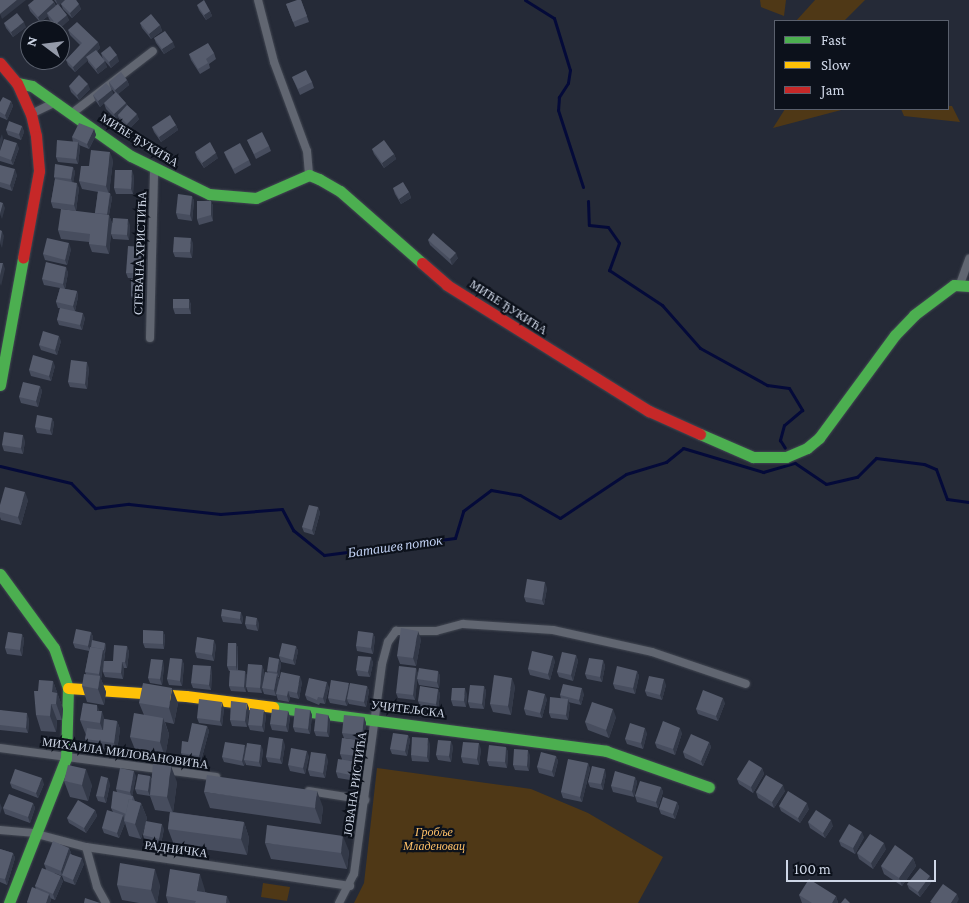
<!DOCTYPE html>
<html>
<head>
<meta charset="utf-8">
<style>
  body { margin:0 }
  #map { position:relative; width:969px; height:903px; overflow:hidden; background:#252a37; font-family:"Crimson Pro",serif }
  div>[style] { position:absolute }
  .green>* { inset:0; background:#4f3816 }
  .stream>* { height:3px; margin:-1.5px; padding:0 1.5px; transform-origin:1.5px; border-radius:1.5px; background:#040a39 }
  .roads { filter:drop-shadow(0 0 1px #424752) drop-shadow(0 0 1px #424752) }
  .street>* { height:8px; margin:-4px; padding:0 4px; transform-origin:4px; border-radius:4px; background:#616671 }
  .fast>* { height:11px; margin:-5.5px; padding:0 5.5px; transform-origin:5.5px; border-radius:5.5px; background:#4caf50 }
  .slow>* { height:11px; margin:-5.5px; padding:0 5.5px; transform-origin:5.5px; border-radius:5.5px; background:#ffc107 }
  .jam>* { height:11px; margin:-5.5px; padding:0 5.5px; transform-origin:5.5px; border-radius:5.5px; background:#c62828 }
  .wall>* { inset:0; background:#474d5e }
  .shaded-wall>* { inset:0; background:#333948 }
  .building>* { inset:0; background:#565c6d }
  span { translate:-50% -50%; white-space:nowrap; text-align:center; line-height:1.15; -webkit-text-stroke:4.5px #0c111b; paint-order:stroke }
  .street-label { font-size:12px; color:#cfd7e7 }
  .park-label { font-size:12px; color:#fec068; font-style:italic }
  .water-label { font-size:14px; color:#c0d0f2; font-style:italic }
  .legend { position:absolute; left:774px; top:20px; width:175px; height:90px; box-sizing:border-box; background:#0c111b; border:1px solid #5a606d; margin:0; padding:6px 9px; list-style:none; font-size:15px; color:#cfd7e7 }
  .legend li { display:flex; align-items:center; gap:10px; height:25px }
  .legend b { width:25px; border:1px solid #5a606d }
  .north { position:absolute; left:20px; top:20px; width:50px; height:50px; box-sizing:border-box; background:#0c111b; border:1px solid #5a606d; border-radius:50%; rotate:285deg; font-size:14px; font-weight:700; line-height:20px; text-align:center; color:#cfd7e7 }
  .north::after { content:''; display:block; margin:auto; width:18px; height:22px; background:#949aa9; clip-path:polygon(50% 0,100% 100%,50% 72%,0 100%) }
  .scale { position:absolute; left:786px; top:860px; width:150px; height:22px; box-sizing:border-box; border:2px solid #cfd7e7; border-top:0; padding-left:6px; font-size:15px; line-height:18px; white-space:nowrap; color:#cfd7e7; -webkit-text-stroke:4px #0c111b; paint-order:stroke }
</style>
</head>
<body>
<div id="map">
  <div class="green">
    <div style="clip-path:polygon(760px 0,786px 0,784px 16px,761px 7px)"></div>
    <div style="clip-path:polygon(815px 0,865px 0,844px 21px,796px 21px)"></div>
    <div style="clip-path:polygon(948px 106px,952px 106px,960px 122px,904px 116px,901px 109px,948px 109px)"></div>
    <div style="clip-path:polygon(785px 109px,845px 109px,773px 128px)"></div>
    <div style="clip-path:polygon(377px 768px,531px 789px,588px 813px,663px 857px,638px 903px,354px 903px,364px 883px)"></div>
    <div style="clip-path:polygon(263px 883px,290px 887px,287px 901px,261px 897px)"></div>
  </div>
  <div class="stream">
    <div style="left:525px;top:0;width:34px;rotate:32deg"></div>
    <div style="left:554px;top:18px;width:54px;rotate:72.9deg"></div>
    <div style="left:570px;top:70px;width:13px;rotate:99deg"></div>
    <div style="left:568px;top:83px;width:17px;rotate:123deg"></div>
    <div style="left:559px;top:97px;width:13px;rotate:94deg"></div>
    <div style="left:558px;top:110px;width:81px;rotate:72deg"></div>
    <div style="left:588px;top:201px;width:24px;rotate:88deg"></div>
    <div style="left:589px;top:225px;width:19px;rotate:6deg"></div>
    <div style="left:608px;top:227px;width:19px;rotate:55deg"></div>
    <div style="left:619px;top:243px;width:29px;rotate:110deg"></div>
    <div style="left:609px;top:270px;width:64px;rotate:33.4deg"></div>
    <div style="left:662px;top:305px;width:57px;rotate:48.5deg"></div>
    <div style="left:700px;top:348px;width:77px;rotate:28.9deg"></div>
    <div style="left:767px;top:385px;width:22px;rotate:8deg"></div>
    <div style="left:789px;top:388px;width:26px;rotate:59deg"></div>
    <div style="left:802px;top:410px;width:23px;rotate:140deg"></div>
    <div style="left:784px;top:425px;width:16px;rotate:105deg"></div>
    <div style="left:780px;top:440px;width:9px;rotate:58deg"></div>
    <div style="left:0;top:466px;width:73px;rotate:13.5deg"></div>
    <div style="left:71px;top:483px;width:35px;rotate:46deg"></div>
    <div style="left:95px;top:508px;width:34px;rotate:-7deg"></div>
    <div style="left:129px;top:504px;width:92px;rotate:6.3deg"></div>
    <div style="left:220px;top:514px;width:62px;rotate:-4.6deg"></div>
    <div style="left:282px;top:509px;width:24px;rotate:62deg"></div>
    <div style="left:293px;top:530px;width:40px;rotate:39deg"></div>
    <div style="left:324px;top:555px;width:132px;rotate:-7.4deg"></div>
    <div style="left:455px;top:538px;width:28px;rotate:-73deg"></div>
    <div style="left:463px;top:511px;width:35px;rotate:-37deg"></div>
    <div style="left:491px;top:490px;width:29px;rotate:10deg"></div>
    <div style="left:520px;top:495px;width:46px;rotate:29.9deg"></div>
    <div style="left:560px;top:518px;width:79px;rotate:-33.7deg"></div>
    <div style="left:626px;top:474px;width:42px;rotate:-16.7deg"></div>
    <div style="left:666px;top:462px;width:22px;rotate:-39deg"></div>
    <div style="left:683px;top:448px;width:84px;rotate:16.7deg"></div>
    <div style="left:763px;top:472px;width:33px;rotate:-16deg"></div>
    <div style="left:795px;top:463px;width:37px;rotate:34deg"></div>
    <div style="left:826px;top:484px;width:32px;rotate:-13deg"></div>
    <div style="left:857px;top:477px;width:27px;rotate:-45deg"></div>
    <div style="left:876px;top:458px;width:48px;rotate:7.1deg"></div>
    <div style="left:924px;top:464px;width:13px;rotate:23deg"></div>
    <div style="left:936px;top:469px;width:32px;rotate:70deg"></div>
    <div style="left:947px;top:499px;width:22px;rotate:8deg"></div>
  </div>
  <div class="roads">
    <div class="street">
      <div style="left:258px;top:0;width:64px;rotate:75.5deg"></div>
      <div style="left:274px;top:62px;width:95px;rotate:69.7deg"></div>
      <div style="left:307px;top:151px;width:24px;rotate:85deg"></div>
      <div style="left:31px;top:114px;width:25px;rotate:-26deg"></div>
      <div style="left:71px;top:114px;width:103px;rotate:-37.5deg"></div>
      <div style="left:960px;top:284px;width:27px;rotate:-70deg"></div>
      <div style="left:150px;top:338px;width:169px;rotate:-88.6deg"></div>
      <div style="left:0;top:748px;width:218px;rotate:7.6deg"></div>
      <div style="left:309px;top:791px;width:57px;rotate:9.1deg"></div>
      <div style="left:0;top:830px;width:33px;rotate:5deg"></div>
      <div style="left:33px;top:833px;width:55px;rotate:14.8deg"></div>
      <div style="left:86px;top:847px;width:267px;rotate:8.4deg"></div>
      <div style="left:86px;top:847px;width:41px;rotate:74.6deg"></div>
      <div style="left:97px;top:887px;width:18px;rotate:61deg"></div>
      <div style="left:339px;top:903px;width:33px;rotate:-63deg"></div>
      <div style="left:354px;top:874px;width:212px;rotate:-82.4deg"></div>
      <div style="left:382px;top:664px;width:23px;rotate:-75deg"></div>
      <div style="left:388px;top:642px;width:14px;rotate:-54deg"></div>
      <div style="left:396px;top:631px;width:40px"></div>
      <div style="left:436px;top:631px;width:28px;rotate:-15deg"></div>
      <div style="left:463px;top:624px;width:90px;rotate:3.8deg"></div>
      <div style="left:553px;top:630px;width:101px;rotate:12.5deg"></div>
      <div style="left:652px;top:652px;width:99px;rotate:18.8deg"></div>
    </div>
    <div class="fast">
      <div style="left:17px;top:83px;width:15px;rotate:11deg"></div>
      <div style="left:32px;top:86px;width:121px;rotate:35.3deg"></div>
      <div style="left:131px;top:156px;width:87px;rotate:26deg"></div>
      <div style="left:209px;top:194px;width:47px;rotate:4.9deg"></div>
      <div style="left:256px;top:198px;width:58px;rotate:-23.5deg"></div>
      <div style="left:309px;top:175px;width:11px;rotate:22deg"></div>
      <div style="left:319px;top:179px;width:24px;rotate:30deg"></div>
      <div style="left:340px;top:191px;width:109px;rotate:41.3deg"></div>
      <div style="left:0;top:385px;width:129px;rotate:-79.7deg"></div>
      <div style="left:700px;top:434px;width:58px;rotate:23.5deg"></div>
      <div style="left:753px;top:457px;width:33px"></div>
      <div style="left:786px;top:457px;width:23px;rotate:-23deg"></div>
      <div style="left:807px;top:448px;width:16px;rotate:-40deg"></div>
      <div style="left:819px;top:438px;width:128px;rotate:-53.6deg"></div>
      <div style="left:895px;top:335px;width:28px;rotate:-46deg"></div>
      <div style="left:914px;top:315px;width:50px;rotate:-36.9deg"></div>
      <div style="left:954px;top:285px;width:15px;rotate:4deg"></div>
      <div style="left:0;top:574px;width:92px;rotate:53.9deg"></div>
      <div style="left:54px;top:648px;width:42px;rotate:70.7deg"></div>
      <div style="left:68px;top:688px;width:70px;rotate:91.6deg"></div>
      <div style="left:66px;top:758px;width:156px;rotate:111.5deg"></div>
      <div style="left:273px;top:707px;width:336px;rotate:7.5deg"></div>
      <div style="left:606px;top:751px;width:109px;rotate:19.3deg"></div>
    </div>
    <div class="slow">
      <div style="left:68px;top:688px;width:118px;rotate:3.9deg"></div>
      <div style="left:186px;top:696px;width:88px;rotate:7.2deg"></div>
    </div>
    <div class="jam">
      <div style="left:0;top:63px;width:26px;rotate:50deg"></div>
      <div style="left:17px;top:83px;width:34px;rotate:66deg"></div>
      <div style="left:31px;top:114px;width:23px;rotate:77deg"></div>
      <div style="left:36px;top:136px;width:35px;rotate:85deg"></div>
      <div style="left:39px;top:171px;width:88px;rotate:100.4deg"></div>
      <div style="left:422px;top:263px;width:33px;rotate:41deg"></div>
      <div style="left:447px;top:285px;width:238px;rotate:32deg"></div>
      <div style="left:649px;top:411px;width:56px;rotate:24.3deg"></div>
    </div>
  </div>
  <div class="wall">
    <div style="clip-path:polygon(54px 0,76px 0,81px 9px,72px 18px,63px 9px,61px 4px,63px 2px,59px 5px,69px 20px,58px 30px,49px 19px,48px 16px,40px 22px,30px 11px,28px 5px,54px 2px,56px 6px,57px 4px)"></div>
    <div style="clip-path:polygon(301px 0,309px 22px,295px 27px,286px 4px)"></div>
    <div style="clip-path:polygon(197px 5px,210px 11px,212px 16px,206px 20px,199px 10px)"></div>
    <div style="clip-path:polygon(4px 23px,26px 27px,13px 37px,6px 28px)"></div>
    <div style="clip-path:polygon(140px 23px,160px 25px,162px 31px,151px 39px,142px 28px)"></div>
    <div style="clip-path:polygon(68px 30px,98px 42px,100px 48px,97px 51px,107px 67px,98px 74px,88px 62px,88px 60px,75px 72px,68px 65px,66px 60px,80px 45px,70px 35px)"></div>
    <div style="clip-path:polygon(154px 38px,175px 47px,164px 54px,156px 43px)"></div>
    <div style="clip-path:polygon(101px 53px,119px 61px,111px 68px,103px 59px)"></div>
    <div style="clip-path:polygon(214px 53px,216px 59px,209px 64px,210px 68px,200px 74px,191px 60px,189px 54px)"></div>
    <div style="clip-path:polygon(41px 60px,55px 60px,47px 67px)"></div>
    <div style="clip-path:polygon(292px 77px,312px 82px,314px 88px,300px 95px)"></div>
    <div style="clip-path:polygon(127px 80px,129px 85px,118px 94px,139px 119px,129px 129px,120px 120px,118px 117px,116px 119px,106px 109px,104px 103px,100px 107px,95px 100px,93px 95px,113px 95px,115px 93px,110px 87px,109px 82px)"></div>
    <div style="clip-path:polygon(69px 86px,90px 89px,79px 100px,71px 92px)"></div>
    <div style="clip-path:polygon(11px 101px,13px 106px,7px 120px,0 117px,0 102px)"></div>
    <div style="clip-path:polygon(176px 125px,178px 130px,161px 142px,154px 132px,152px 127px)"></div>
    <div style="clip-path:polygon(22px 126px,24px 132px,21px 140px,8px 135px,6px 130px)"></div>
    <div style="clip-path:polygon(94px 129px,96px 135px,89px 149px,79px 145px,80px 147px,78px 164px,58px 162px,56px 157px,73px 142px,72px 137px)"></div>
    <div style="clip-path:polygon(247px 140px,269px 146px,271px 151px,256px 159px)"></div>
    <div style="clip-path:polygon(19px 148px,13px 165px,0 161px,0 151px)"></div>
    <div style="clip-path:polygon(372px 149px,394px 154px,396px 159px,384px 168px,374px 154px)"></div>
    <div style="clip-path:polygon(195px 152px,218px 158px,204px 168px,197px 158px)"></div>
    <div style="clip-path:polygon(224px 152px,249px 160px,251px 165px,235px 174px,226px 157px)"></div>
    <div style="clip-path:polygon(113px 160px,109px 193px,110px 193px,112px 198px,109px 215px,112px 223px,130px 225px,129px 240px,113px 239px,111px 234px,112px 223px,109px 254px,92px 252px,89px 244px,89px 242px,61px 239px,58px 230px,95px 213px,98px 192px,82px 189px,79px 181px,89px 166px)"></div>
    <div style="clip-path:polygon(0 167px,17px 175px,12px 191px,0 187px)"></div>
    <div style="clip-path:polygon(73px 167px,75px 172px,73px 182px,79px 188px,76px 211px,53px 208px,51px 202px,55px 179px,54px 177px)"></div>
    <div style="clip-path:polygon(134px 176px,133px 194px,116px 194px,114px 188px)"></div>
    <div style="clip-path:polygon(393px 188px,409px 192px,411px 198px,401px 204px,395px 194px)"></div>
    <div style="clip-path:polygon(192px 196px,194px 201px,192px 221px,178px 219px,176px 213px)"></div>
    <div style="clip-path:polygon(211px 201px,213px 206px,213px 221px,199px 225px,197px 219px)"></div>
    <div style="clip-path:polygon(428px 240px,458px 258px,452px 265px,430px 245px)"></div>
    <div style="clip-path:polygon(193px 243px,192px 258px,175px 257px,173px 252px)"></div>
    <div style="clip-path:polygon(143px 247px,145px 252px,143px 279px,128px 278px,126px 273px)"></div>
    <div style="clip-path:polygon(71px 249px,67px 265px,45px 260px,43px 254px)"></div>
    <div style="clip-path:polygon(66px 267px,68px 273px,65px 289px,77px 291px,78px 297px,75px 311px,85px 318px,82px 330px,59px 325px,57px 320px,60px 308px,58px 308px,56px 302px,60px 288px,44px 285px,42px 279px)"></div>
    <div style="clip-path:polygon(144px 285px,143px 302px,133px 301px,131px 296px)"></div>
    <div style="clip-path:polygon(189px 299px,191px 305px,191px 314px,175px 314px,173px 308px)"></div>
    <div style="clip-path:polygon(61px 341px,57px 355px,41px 350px,39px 345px)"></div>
    <div style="clip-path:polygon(55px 366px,51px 381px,31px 376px,29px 370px)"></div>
    <div style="clip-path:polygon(89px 368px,87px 389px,70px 387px,68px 382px)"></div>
    <div style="clip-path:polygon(40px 386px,42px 391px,38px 407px,21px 403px,19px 397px)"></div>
    <div style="clip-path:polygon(52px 418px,54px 423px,52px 435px,37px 433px,35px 427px)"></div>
    <div style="clip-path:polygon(25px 441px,23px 454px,4px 451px,2px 445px)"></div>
    <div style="clip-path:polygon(28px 500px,21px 525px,1px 520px,0 517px,0 505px)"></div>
    <div style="clip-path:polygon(318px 507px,320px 513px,314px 535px,304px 532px,302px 527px)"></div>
    <div style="clip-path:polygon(547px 588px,544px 605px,526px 602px,524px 597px)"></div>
    <div style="clip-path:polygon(221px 616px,243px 617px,242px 624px,223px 622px)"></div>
    <div style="clip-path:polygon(259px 623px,258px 631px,247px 629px,245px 624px)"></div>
    <div style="clip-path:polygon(163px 631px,165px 636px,164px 649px,145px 648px,143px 643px)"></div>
    <div style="clip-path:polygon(91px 632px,93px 637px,91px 647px,105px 643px,106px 646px,105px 653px,105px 654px,104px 661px,113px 661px,127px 646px,129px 652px,127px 668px,124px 668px,123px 679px,105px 677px,103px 672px,104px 661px,101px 679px,106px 692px,104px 705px,87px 702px,82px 686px,86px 674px,85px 672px,89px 651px,75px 648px,73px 643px)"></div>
    <div style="clip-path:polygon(373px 633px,375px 638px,373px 654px,357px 651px,356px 646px)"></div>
    <div style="clip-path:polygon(22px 634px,24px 639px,22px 656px,7px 654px,5px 648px)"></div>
    <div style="clip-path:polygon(421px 639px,416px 666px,400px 664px,397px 656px)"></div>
    <div style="clip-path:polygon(236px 643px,238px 648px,238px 670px,245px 671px,247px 676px,262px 665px,264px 671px,262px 693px,248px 692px,246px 687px,246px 692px,231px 691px,229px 686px,230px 671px,229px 671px,227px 666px)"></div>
    <div style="clip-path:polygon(216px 645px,214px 661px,197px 658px,195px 652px)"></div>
    <div style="clip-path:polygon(296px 646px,298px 651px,295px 665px,281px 662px,279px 656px)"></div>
    <div style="clip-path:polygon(576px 655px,578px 661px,573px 681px,559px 677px,557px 672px)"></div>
    <div style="clip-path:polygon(371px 657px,373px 663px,370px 677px,358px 676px,356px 670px)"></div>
    <div style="clip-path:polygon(182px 659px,184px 665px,182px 686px,169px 685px,167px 679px)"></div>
    <div style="clip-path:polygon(279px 659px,281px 664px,279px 677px,278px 677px,279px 680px,277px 694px,302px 682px,299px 699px,290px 697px,289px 702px,278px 700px,276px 694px,276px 696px,264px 694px,262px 688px,268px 673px,267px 671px)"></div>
    <div style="clip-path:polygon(603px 660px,605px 666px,602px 682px,587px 679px,585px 674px)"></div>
    <div style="clip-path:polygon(555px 661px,550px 680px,530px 675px,528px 669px)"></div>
    <div style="clip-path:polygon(164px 666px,162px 685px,150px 683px,148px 678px)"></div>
    <div style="clip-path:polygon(416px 668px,418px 674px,438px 671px,440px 676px,439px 688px,419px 685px,417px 679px,415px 700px,398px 698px,396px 693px)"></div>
    <div style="clip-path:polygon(637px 671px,639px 676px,635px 694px,615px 689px,613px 684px)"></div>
    <div style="clip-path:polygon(212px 672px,211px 690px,193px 688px,191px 683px)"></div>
    <div style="clip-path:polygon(53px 681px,63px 709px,62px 720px,57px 720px,56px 732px,41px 731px,36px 715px,38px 691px)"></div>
    <div style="clip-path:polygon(666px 685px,662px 700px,647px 696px,645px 691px)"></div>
    <div style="clip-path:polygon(349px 686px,367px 686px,369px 691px,366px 707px,349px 704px,348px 702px,347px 706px,330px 703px,328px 698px)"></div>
    <div style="clip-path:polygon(484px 686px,486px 691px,484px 709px,470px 708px,468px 702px)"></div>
    <div style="clip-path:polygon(515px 686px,511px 715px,493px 712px,490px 704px)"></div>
    <div style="clip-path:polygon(329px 687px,325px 704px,320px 703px,319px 705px,307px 700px,305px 695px)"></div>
    <div style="clip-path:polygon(438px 689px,440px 694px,438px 709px,420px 706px,418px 701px)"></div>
    <div style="clip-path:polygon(467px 694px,466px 707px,453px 706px,451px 700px)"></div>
    <div style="clip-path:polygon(584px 694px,581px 705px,568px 702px,570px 705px,568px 720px,551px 718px,549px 713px,561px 699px,560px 695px)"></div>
    <div style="clip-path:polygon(547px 699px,542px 718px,526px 715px,524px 709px)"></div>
    <div style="clip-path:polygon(139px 703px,178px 703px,174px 724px,165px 722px,169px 734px,165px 757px,136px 752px,130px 737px,144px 715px)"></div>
    <div style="clip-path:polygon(725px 703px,718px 721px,698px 714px,696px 709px)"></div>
    <div style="clip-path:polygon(224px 708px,222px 726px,199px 723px,197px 718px)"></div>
    <div style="clip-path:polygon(249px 708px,247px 727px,232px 726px,230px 720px)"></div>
    <div style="clip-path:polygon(0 710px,29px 719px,28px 733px,0 730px)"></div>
    <div style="clip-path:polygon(310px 710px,312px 715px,310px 734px,295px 732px,293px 727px)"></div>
    <div style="clip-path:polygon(288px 711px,290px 717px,288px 732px,272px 730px,270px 724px)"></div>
    <div style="clip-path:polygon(266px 715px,264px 732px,250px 730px,248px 725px)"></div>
    <div style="clip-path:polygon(328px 715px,330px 720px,329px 737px,316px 736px,314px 731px)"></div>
    <div style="clip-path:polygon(364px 717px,366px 723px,364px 741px,344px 738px,362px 746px,360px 762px,348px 760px,357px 762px,359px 768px,356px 781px,338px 778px,336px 772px,342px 759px,340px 754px,344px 738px,342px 733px)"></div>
    <div style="clip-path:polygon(616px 717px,609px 738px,588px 730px,585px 722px)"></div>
    <div style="clip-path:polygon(104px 719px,117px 721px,120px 729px,117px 751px,88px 747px,85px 739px,86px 735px,80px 720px)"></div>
    <div style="clip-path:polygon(207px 726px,209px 731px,201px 761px,183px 758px,181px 753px,188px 742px)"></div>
    <div style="clip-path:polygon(647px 733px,643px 749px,627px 744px,625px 739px)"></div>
    <div style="clip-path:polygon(682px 733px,675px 755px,657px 748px,655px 743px)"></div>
    <div style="clip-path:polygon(408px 735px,410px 740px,407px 756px,392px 754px,390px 749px)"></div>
    <div style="clip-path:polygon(709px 742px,711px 747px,703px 766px,685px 758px,683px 752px)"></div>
    <div style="clip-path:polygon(430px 744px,429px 762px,412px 761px,411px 755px)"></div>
    <div style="clip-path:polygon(285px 745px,282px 764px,268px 762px,266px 757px)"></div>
    <div style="clip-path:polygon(453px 746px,451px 762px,438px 760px,436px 755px)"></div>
    <div style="clip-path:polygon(506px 747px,508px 752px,507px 768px,489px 766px,487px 761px)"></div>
    <div style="clip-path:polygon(246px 748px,263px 750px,261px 767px,246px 765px,245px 762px,244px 766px,224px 762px,222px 757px)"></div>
    <div style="clip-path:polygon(481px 749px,479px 765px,463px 763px,461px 757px)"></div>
    <div style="clip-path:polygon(530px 755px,529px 771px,515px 770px,513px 765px)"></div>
    <div style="clip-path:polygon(309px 756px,305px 774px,290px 771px,288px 765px)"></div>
    <div style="clip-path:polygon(556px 756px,558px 761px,554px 777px,539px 773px,537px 767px)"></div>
    <div style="clip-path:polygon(328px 760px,325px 778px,310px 776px,308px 770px)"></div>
    <div style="clip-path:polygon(588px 763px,590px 769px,582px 802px,563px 798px,561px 792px)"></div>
    <div style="clip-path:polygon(762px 768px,764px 774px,753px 793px,739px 784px,737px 779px)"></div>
    <div style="clip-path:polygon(606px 774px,603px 790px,590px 787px,588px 782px)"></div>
    <div style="clip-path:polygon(136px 776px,132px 796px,133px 796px,135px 801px,141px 803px,147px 818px,141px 839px,129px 836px,125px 823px,119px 838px,104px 833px,102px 828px,113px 812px,111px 808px,117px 792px,116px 789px)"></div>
    <div style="clip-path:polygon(150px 776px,152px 779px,177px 782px,173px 812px,244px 822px,249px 838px,247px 855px,174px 845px,168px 829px,170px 812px,155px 810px,150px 796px,137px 794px,135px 789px)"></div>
    <div style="clip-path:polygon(635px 777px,637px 782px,634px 797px,613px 792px,611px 786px)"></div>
    <div style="clip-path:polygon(64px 781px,92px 785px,88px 801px,70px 797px)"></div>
    <div style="clip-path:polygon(10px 783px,44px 784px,38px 798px,12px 788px)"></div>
    <div style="clip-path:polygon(110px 784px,106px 803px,98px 801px,96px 796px)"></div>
    <div style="clip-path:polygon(661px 787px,663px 792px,658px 808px,637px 802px,635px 796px)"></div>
    <div style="clip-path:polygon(785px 791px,774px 808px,758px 798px,756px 792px)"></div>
    <div style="clip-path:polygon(204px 792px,323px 807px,321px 824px,210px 808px)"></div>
    <div style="clip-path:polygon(677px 802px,679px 807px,675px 819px,661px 814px,659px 809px)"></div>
    <div style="clip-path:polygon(33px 803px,35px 808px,30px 823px,5px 814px,3px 808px)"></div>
    <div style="clip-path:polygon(779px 806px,809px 809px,800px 823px,781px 811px)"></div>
    <div style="clip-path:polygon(95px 810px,97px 816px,86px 833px,69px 823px,67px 818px)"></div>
    <div style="clip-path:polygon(808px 822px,833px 826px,825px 838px,810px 828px)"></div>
    <div style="clip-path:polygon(164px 829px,161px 844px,145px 841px,143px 835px)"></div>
    <div style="clip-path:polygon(864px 837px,855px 854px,841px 846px,839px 841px)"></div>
    <div style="clip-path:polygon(265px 843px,349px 851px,347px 869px,271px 859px)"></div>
    <div style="clip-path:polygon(69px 848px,71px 853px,71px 854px,84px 864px,75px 885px,64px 881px,62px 876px,54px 873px,63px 881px,55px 900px,50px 898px,51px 899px,50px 903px,27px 903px,27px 902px,36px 889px,35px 886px,46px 869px,44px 864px)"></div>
    <div style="clip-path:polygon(0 849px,13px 853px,15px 858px,7px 885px,0 882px)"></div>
    <div style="clip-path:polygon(886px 849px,873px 869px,859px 859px,857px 853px)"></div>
    <div style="clip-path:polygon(913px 858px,916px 866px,902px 886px,884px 874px,881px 866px)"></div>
    <div style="clip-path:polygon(932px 881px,920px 897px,909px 889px,907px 884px)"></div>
    <div style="clip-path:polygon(117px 885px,160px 885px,157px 903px,139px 903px,122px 900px)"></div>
    <div style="clip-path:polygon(205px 890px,205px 892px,230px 903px,168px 903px,166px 896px)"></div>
    <div style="clip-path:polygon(799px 895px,836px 896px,838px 903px,802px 903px)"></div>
  </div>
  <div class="shaded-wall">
    <div style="clip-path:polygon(17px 0,26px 0,2px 19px,0 14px)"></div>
    <div style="clip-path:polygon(56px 0,66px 0,58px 6px)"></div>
    <div style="clip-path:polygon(54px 2px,56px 8px,47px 13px,48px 16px,40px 22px,38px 17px)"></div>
    <div style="clip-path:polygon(79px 4px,81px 9px,72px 18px,70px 13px)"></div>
    <div style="clip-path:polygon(210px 11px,212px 16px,206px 20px,204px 15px)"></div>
    <div style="clip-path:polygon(67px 15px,69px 20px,58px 30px,56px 24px)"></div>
    <div style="clip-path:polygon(24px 22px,26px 27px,13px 37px,11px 32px)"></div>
    <div style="clip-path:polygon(160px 25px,162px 31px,151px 39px,149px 34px)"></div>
    <div style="clip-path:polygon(98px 42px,100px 48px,88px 59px,86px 57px,88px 60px,75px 72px,73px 67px)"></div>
    <div style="clip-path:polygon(173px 42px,175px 47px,164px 54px,162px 49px)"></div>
    <div style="clip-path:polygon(61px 47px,63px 52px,60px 55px,60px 48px)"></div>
    <div style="clip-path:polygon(117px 55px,119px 61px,111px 68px,109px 62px)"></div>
    <div style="clip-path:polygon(47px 60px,55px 60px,47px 67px,46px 62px)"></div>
    <div style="clip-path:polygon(105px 61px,107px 67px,98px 74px,96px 69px)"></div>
    <div style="clip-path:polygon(127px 80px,129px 85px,117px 95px,115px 90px)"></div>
    <div style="clip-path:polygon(88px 84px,90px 89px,79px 100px,77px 95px)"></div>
    <div style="clip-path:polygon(112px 90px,114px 95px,100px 107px,98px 101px)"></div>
    <div style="clip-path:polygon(11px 101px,13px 106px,7px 120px,5px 115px)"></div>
    <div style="clip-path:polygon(126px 103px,128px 108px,118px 115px,118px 117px,116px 119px,114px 114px)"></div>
    <div style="clip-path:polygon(137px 114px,139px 119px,129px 129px,127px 124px)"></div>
    <div style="clip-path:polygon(176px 125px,178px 130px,161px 142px,159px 137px)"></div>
    <div style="clip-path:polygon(22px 126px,24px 132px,21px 140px,19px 134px)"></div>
    <div style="clip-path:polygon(94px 129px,96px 135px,89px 149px,87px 144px)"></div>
    <div style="clip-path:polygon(2px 134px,3px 139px,0 151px,0 139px)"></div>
    <div style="clip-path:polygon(78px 142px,80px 147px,78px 164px,76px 159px)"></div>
    <div style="clip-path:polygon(17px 143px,19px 148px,13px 165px,11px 160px)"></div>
    <div style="clip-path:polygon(110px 152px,113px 160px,109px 194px,106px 186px)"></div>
    <div style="clip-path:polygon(216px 153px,218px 158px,204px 168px,202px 163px)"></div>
    <div style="clip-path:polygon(394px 154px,396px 159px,384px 168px,382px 163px)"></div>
    <div style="clip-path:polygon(73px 167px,75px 172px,73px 185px,71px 179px)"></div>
    <div style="clip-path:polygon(15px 169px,17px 175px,12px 191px,10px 185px)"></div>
    <div style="clip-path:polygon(132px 170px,134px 176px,133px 194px,131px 189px)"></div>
    <div style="clip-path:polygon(77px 183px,79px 188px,76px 211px,74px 205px)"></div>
    <div style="clip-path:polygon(409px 192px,411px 198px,401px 204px,399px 199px)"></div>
    <div style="clip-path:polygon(110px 193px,112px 198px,109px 215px,112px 223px,109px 254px,106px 246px,107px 215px)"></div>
    <div style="clip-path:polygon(192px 196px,194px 201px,192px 221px,190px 215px)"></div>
    <div style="clip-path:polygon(211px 201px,213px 206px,213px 221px,211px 215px)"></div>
    <div style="clip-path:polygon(3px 203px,5px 208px,2px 219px,0 214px)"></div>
    <div style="clip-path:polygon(128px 219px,130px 225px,129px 240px,127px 235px)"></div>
    <div style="clip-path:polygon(2px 231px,4px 236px,2px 248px,0 243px)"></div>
    <div style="clip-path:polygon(191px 238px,193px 243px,192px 258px,190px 252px)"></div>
    <div style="clip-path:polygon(69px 243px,71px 249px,67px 265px,65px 260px)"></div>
    <div style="clip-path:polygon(143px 247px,145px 252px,143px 279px,141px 273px)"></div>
    <div style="clip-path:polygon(456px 253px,458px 258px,452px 265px,450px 259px)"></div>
    <div style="clip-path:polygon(3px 263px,5px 269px,1px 286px,0 283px,0 276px)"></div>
    <div style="clip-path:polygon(66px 267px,68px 273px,65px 289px,63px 284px)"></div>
    <div style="clip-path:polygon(142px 279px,144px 285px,143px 302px,141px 296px)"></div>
    <div style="clip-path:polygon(77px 291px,78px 297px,75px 311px,73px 306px)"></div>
    <div style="clip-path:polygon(189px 299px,191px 305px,191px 314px,189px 308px)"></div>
    <div style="clip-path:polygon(83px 313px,85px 318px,82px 330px,80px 325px)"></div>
    <div style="clip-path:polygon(59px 336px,61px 341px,57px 355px,55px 350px)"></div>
    <div style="clip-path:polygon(53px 361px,55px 366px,51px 381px,49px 376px)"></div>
    <div style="clip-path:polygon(87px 362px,89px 368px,87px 389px,85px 384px)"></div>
    <div style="clip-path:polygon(40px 386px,42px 391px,38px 407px,36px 401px)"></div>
    <div style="clip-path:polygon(52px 418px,54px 423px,52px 435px,50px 430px)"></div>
    <div style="clip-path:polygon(23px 435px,25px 441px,23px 454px,21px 448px)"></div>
    <div style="clip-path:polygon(25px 492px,28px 500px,21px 525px,18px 517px)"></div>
    <div style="clip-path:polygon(318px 507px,320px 513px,314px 535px,312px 530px)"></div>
    <div style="clip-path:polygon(545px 582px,547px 588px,544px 605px,542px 600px)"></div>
    <div style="clip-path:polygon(241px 612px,243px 617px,242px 624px,240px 619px)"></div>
    <div style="clip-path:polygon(257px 618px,259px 623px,258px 631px,256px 625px)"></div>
    <div style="clip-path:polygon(163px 631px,165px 636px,164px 649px,163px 644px)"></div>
    <div style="clip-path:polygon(418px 631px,421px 639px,416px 666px,413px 658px)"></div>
    <div style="clip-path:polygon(91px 632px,93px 637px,90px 651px,88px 646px)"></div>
    <div style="clip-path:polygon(373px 633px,375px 638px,373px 654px,371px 648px)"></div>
    <div style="clip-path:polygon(22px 634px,24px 639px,22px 656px,20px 650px)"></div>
    <div style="clip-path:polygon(214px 640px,216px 645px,214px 661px,212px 655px)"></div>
    <div style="clip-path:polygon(105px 643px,106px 646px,105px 653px,104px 650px)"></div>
    <div style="clip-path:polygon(236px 643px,238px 648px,237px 671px,236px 666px)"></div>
    <div style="clip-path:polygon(127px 646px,129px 652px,127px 668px,125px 662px)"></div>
    <div style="clip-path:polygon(296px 646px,298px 651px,295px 665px,293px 660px)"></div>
    <div style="clip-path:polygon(103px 649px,105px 654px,101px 679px,106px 692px,104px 705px,98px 689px,100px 677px,99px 674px)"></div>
    <div style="clip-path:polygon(576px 655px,578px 661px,573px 681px,571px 675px)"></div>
    <div style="clip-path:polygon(553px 656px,555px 661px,550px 680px,548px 674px)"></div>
    <div style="clip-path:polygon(371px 657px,373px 663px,370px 677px,368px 672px)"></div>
    <div style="clip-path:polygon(182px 659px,184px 665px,182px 686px,180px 681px)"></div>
    <div style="clip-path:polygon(279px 659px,281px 664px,279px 677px,277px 672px)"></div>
    <div style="clip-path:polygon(163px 660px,164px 666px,162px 685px,160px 679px)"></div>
    <div style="clip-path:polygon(603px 660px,605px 666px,602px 682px,600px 677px)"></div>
    <div style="clip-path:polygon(122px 662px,124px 668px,123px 679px,121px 673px)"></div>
    <div style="clip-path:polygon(262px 665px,264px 671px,262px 693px,260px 688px)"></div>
    <div style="clip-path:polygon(211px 666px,212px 672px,211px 690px,209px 685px)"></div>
    <div style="clip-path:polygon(416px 668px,418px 674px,415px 700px,413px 695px)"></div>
    <div style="clip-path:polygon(245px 671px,247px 676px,246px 692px,244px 687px)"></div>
    <div style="clip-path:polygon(438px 671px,440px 676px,439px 688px,437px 682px)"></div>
    <div style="clip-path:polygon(637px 671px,639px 676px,635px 694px,633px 688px)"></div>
    <div style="clip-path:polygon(277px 674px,279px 680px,276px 696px,274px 690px)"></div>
    <div style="clip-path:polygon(300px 676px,302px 682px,299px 699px,297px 693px)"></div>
    <div style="clip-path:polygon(512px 678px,515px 686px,511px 715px,508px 706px)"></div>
    <div style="clip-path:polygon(664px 679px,666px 685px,662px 700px,660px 695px)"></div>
    <div style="clip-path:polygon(53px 681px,63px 709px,62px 720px,52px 692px)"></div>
    <div style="clip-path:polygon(327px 682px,329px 687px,325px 704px,323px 698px)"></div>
    <div style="clip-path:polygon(349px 683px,351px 689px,347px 699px,348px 702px,347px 706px,345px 701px)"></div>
    <div style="clip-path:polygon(367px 686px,369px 691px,366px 707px,364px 702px)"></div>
    <div style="clip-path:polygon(484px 686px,486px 691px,484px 709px,482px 704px)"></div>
    <div style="clip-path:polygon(172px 688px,178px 703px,174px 724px,169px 708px)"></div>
    <div style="clip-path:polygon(465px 688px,467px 694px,466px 707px,464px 701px)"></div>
    <div style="clip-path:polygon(582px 688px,584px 694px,581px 705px,579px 700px)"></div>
    <div style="clip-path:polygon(438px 689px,440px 694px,438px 709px,436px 704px)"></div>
    <div style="clip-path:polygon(288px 691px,290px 697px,289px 702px,287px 696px)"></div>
    <div style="clip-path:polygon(545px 694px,547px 699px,542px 718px,540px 713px)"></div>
    <div style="clip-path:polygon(723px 698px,725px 703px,718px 721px,716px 716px)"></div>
    <div style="clip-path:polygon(568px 699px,570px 705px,568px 720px,566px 715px)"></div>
    <div style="clip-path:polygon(222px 702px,224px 708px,222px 726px,220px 721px)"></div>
    <div style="clip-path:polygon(247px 703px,249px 708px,247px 727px,245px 721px)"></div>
    <div style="clip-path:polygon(51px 704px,57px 720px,56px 732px,50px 716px)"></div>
    <div style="clip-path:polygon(97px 705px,101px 715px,102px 711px,107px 727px,106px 739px,100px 723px,97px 711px)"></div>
    <div style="clip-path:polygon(613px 709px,616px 717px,609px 738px,606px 730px)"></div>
    <div style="clip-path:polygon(264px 710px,266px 715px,264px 732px,262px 726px)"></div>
    <div style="clip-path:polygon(310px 710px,312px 715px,310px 734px,308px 729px)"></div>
    <div style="clip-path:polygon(288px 711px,290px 717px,288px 732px,286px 726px)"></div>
    <div style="clip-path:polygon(27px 713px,29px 719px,28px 733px,26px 728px)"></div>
    <div style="clip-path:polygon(328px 715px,330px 720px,329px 737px,327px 732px)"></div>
    <div style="clip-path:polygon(364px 717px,366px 723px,364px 741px,362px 735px)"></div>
    <div style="clip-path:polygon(163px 718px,169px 734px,165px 757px,160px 742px)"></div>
    <div style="clip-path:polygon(117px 721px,120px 729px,117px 751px,114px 743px)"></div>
    <div style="clip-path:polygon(207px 726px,209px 731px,201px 761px,199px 756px)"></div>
    <div style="clip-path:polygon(645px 728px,647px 733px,643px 749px,641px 743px)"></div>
    <div style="clip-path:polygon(680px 728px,682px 733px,675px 755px,673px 749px)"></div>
    <div style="clip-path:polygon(408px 735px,410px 740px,407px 756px,405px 751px)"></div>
    <div style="clip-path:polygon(428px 738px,430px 744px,429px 762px,427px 757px)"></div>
    <div style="clip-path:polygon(283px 739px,285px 745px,282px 764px,280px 759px)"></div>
    <div style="clip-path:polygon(360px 740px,362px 746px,360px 762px,358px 756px)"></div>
    <div style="clip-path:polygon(451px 741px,453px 746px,451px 762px,449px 756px)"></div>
    <div style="clip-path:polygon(709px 742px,711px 747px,703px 766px,701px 761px)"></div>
    <div style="clip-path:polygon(479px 743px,481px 749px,479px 765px,477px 759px)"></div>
    <div style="clip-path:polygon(245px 745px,247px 751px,244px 760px,245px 762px,244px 766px,242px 761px)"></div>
    <div style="clip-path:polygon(261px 745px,263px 750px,261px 767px,259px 762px)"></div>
    <div style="clip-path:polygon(506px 747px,508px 752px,507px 768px,505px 762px)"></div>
    <div style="clip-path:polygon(528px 750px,530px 755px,529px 771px,527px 766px)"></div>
    <div style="clip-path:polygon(307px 751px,309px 756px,305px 774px,303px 768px)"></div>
    <div style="clip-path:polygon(326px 754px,328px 760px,325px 778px,323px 773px)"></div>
    <div style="clip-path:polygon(556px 756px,558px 761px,554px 777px,552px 771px)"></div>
    <div style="clip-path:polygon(357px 762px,359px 768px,356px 781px,355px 776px)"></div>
    <div style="clip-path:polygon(588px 763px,590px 769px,582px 802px,580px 797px)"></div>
    <div style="clip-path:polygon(171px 766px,177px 782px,173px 813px,167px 797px)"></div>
    <div style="clip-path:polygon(762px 768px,764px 774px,753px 793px,751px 787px)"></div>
    <div style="clip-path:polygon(86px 769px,92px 785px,88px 801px,82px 785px)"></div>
    <div style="clip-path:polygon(605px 769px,606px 774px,603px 790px,601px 784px)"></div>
    <div style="clip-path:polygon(134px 771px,136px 776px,132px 798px,130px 792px)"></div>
    <div style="clip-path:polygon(150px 776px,152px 781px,150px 795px,150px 796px,148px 791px)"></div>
    <div style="clip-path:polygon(635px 777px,637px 782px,634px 797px,632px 791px)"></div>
    <div style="clip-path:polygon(42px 778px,44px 784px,38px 798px,36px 793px)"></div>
    <div style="clip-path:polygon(108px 778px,110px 784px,106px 803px,104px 797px)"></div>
    <div style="clip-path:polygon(783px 785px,785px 791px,774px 808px,772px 802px)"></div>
    <div style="clip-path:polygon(661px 787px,663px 792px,658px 808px,656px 802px)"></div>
    <div style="clip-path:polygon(317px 791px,323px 807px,321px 824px,315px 808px)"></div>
    <div style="clip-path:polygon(677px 802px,679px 807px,675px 819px,673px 814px)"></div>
    <div style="clip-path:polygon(0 803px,2px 808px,0 814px)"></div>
    <div style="clip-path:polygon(33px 803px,35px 808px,30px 823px,28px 817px)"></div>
    <div style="clip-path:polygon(141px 803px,147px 818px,141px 839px,135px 824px)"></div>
    <div style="clip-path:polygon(807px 803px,809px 809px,800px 823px,798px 818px)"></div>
    <div style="clip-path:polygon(95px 810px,97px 816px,86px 833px,84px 828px)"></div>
    <div style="clip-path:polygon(123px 815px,125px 821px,124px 821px,125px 823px,119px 838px,117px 833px)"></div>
    <div style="clip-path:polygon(831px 820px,833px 826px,825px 838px,823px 833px)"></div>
    <div style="clip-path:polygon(244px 822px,249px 838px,247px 855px,241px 839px)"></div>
    <div style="clip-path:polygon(162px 824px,164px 829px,161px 844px,159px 839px)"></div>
    <div style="clip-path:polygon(862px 832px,864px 837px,855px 854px,853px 848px)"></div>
    <div style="clip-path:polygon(343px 836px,349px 851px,347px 869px,341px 853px)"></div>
    <div style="clip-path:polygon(884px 843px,886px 849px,873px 869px,871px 863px)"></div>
    <div style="clip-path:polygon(69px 848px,71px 853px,62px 876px,61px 871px)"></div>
    <div style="clip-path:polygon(13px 853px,15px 858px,7px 885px,5px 879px)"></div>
    <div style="clip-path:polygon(82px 858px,84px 864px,75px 885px,73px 880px)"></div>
    <div style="clip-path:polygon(913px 858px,916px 866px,902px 886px,899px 878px)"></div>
    <div style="clip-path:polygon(155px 869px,160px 885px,157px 903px,156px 903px,151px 890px)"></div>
    <div style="clip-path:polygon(200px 874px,205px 890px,203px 903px,197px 891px)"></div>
    <div style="clip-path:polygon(61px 876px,63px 881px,55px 900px,53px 894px)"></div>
    <div style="clip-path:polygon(930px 876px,932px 881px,920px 897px,918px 892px)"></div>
    <div style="clip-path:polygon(49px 894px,51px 899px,50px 903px,46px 903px)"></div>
    <div style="clip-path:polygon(957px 894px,959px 899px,957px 903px,951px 903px)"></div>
    <div style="clip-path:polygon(227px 896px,230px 903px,226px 903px)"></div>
    <div style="clip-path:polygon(836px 896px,838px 903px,832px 903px)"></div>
  </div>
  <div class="building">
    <div style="clip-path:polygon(0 0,17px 0,0 14px)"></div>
    <div style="clip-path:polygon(34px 0,52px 0,54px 2px,38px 17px,28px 5px)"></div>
    <div style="clip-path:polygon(65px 0,76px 0,79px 4px,70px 13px,61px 4px)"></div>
    <div style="clip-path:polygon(204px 0,210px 11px,204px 15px,197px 5px)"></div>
    <div style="clip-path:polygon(297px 0,301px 0,307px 16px,293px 22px,286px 4px)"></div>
    <div style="clip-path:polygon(58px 4px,67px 15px,56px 24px,47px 13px)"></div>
    <div style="clip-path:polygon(17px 13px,24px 22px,11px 32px,4px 23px)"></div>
    <div style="clip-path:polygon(151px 14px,160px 25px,149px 34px,140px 23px)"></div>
    <div style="clip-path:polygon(46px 20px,51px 28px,48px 30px,37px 30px,35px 28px)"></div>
    <div style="clip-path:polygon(77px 22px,98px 42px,73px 67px,66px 60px,82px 43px,68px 30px)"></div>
    <div style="clip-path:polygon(165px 31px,173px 42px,162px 49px,154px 38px)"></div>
    <div style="clip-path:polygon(208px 43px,214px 53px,206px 59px,208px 63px,198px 69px,189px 54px)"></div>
    <div style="clip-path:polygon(110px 46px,117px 55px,109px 62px,101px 53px)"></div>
    <div style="clip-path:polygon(96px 50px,105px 61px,96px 69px,86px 57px)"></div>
    <div style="clip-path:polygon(306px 70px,312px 82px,298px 89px,292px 77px)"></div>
    <div style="clip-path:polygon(121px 72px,127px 80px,115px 90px,109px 82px)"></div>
    <div style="clip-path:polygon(79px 75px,88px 84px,77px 95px,69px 86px)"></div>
    <div style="clip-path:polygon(106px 83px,112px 90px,98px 101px,93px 95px)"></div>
    <div style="clip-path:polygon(116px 92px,126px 103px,114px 114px,104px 103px)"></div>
    <div style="clip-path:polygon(3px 97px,11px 101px,5px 115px,0 112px,0 102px)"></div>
    <div style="clip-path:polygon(127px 105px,137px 114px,127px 124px,118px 115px)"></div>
    <div style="clip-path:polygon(170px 115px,176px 125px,159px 137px,152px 127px)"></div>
    <div style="clip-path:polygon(9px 121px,22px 126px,19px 134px,6px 130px)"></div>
    <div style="clip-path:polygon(79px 123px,94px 129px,87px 144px,72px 137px)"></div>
    <div style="clip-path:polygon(262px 132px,269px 146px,254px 154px,247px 140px)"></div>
    <div style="clip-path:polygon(4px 139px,17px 143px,11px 160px,0 156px,0 151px)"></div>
    <div style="clip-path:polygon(57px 140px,78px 142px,76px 159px,56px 157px)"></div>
    <div style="clip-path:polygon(384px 140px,394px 154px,382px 163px,372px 149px)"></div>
    <div style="clip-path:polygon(210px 142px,216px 153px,202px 163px,195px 152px)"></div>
    <div style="clip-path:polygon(240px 143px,249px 160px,233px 169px,224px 152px)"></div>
    <div style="clip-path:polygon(91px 150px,110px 152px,106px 186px,79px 181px,81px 166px,89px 166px)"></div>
    <div style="clip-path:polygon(55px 164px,73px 167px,71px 179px,54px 177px)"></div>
    <div style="clip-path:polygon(0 165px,15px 169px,10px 185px,0 182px)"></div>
    <div style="clip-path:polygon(115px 170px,132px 170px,131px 189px,114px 188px)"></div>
    <div style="clip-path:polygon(55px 179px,77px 183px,74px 205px,51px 202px)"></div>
    <div style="clip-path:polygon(403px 182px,409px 192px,399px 199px,393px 188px)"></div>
    <div style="clip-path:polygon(98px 191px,110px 193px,107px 214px,95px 213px)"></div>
    <div style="clip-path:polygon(178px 194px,192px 196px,190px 215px,176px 213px)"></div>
    <div style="clip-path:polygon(197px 201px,211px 201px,211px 215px,197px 219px)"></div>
    <div style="clip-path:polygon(0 202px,3px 203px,0 214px)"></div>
    <div style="clip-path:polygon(61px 209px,109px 215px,106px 246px,89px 244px,90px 234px,58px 230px)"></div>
    <div style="clip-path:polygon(113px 218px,128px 219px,127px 235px,111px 234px)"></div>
    <div style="clip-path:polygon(0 230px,2px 231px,0 243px)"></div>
    <div style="clip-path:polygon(433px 233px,456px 253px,450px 259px,428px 240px)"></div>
    <div style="clip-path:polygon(174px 237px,191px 238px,190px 252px,173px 252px)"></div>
    <div style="clip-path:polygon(47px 238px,69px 243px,65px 260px,43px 254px)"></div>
    <div style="clip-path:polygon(128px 246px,143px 247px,141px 273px,126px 273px)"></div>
    <div style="clip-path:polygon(46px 262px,66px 267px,63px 284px,42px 279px)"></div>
    <div style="clip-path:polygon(0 263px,3px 263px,0 276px)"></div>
    <div style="clip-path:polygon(131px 279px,142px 279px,141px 296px,131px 296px)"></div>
    <div style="clip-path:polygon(60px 288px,77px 291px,73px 306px,56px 302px)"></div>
    <div style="clip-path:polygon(173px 299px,189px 299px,189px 308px,173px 308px)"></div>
    <div style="clip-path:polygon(60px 308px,83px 313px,80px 325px,57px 320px)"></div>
    <div style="clip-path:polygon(43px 331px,59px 336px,55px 350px,39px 345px)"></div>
    <div style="clip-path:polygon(33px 355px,53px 361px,49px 376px,29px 370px)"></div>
    <div style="clip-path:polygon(71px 360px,87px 362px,85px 384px,68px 382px)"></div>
    <div style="clip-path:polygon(23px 382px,40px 386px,36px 401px,19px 397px)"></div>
    <div style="clip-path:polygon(37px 415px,52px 418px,50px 430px,35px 427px)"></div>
    <div style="clip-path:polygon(4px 432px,23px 435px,21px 448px,2px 445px)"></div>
    <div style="clip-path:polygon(5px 487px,25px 492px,18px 517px,0 512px,0 505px)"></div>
    <div style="clip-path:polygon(309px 505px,318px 507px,312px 530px,302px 527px)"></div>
    <div style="clip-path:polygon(527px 579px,545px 582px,542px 600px,524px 597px)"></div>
    <div style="clip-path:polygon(222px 609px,241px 612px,240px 619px,221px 616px)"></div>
    <div style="clip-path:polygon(246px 616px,257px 618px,256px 625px,245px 624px)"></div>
    <div style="clip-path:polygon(401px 628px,418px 631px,413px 658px,397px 656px)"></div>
    <div style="clip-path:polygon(76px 629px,91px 632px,88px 646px,73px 643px)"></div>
    <div style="clip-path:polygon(143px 630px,163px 631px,163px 644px,143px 643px)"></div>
    <div style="clip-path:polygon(358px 631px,373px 633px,371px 648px,356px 646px)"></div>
    <div style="clip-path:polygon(8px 632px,22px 634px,20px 650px,5px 648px)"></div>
    <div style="clip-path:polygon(197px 637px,214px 640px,212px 655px,195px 652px)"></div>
    <div style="clip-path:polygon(92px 640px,105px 643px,104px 650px,103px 650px,103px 649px,91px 647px)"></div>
    <div style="clip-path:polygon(228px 643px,236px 643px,236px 666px,227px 666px)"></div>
    <div style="clip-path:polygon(282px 643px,296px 646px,293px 660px,279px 656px)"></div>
    <div style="clip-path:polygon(114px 645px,127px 646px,125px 662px,122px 662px,121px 673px,103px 672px,104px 661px,113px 661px)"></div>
    <div style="clip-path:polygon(90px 647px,103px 649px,99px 674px,85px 672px)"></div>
    <div style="clip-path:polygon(532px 651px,553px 656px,548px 674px,528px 669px)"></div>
    <div style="clip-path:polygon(562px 652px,576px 655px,571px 675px,557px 672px)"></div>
    <div style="clip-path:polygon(358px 656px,371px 657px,368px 672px,356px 670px)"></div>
    <div style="clip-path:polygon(269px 657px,279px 659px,277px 672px,267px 671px)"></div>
    <div style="clip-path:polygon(170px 658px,182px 659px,180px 681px,167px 679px)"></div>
    <div style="clip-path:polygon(589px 658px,603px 660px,600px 677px,585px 674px)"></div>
    <div style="clip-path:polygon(151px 659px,163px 660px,160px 679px,148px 678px)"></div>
    <div style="clip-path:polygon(248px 664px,262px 665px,260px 688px,246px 687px)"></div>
    <div style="clip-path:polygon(193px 665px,211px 666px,209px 685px,191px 683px)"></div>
    <div style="clip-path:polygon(399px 666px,416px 668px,413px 695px,396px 693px)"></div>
    <div style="clip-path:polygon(617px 666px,637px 671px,633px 688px,613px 684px)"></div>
    <div style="clip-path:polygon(419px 668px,438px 671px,437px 682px,417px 679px)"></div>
    <div style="clip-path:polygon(230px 670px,245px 671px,244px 687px,229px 686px)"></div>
    <div style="clip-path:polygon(265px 672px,277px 674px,274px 690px,262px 688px)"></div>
    <div style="clip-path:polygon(281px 672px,300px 676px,297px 693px,288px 691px,287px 696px,276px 694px)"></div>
    <div style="clip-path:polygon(84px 674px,100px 676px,98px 689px,82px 686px)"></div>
    <div style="clip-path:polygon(494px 675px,512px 678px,508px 706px,490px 704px)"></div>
    <div style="clip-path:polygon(649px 676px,664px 679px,660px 695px,645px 691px)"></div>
    <div style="clip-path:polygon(309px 678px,327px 682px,323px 698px,318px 697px,317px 700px,305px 695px)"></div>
    <div style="clip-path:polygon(39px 680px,53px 681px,52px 692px,57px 693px,56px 704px,51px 704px,50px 716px,36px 715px,34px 691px,38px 691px)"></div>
    <div style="clip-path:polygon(331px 680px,349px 683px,345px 701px,328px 698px)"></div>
    <div style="clip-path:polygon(143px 683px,172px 688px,169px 708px,139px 703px)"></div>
    <div style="clip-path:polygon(350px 683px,367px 686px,364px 702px,347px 699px)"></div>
    <div style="clip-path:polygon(563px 684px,582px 688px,579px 700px,560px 695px)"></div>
    <div style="clip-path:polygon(470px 685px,484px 686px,482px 704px,468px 702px)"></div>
    <div style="clip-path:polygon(420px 686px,438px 689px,436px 704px,418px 701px)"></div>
    <div style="clip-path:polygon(452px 688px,465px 688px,464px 701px,451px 700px)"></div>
    <div style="clip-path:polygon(528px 690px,545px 694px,540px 713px,524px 709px)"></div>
    <div style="clip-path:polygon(703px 690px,723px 698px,716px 716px,696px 709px)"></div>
    <div style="clip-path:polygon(550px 697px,568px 699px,566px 715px,549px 713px)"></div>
    <div style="clip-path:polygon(199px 699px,222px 702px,220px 721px,197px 718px)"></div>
    <div style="clip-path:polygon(231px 701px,247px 703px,245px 721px,230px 720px)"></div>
    <div style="clip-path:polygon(592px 702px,613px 709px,606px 730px,585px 722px)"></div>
    <div style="clip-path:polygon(83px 703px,97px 705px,97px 711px,102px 711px,100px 723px,80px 720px)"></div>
    <div style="clip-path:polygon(250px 708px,264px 710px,262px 726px,248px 725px)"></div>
    <div style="clip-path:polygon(295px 708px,310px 710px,308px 729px,293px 727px)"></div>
    <div style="clip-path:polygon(272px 709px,288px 711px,286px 726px,270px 724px)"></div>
    <div style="clip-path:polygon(0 710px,27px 713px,26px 728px,0 725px)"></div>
    <div style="clip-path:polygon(134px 713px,163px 718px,160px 742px,130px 737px)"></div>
    <div style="clip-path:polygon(316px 713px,328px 715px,327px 732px,314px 731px)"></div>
    <div style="clip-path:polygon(344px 715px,364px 717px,362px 735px,342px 733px)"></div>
    <div style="clip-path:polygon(104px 719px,117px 721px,114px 743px,85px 739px,87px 728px,103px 730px)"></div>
    <div style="clip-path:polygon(663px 721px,680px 728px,673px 749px,655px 743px)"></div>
    <div style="clip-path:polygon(192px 723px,207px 726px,199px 756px,181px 753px,182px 741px,188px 742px)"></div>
    <div style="clip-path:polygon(630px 723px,645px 728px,641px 743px,625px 739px)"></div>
    <div style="clip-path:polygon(393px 733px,408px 735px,405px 751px,390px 749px)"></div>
    <div style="clip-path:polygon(691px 734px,709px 742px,701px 761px,683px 752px)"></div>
    <div style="clip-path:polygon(269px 737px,283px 739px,280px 759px,266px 757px)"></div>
    <div style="clip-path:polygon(412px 737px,428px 738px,427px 757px,411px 755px)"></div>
    <div style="clip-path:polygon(342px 738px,360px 740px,358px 756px,340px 754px)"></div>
    <div style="clip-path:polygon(438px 740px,451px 741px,449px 756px,436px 755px)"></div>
    <div style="clip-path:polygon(225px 742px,245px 745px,242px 761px,222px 757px)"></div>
    <div style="clip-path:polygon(463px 742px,479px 743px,477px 759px,461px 757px)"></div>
    <div style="clip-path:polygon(247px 743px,261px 745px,259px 762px,244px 760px)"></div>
    <div style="clip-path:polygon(489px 745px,506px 747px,505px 762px,487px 761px)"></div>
    <div style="clip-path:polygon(291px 748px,307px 751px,303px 768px,288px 765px)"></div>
    <div style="clip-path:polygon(514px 749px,528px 750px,527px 766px,513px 765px)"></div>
    <div style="clip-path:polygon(311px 752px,326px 754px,323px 773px,308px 770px)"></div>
    <div style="clip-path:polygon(541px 752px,556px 756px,552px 771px,537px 767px)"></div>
    <div style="clip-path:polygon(338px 759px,357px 762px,355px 776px,336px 772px)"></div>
    <div style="clip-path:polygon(568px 759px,588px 763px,580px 797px,561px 792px)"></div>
    <div style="clip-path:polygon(749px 760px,762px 768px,751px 787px,737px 779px)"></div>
    <div style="clip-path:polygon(153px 764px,171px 766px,167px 797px,150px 795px)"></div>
    <div style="clip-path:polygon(68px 765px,86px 769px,82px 785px,64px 781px)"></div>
    <div style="clip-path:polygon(592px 766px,605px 769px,601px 784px,588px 782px)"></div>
    <div style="clip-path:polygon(120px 768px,134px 771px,130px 792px,116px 789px)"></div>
    <div style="clip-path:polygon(15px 769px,42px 778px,36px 793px,10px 783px)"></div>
    <div style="clip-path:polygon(615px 771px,635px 777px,632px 791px,611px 786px)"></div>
    <div style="clip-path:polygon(138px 774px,150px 776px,148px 791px,135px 789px)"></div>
    <div style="clip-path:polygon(207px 775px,317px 791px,315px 808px,204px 792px)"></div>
    <div style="clip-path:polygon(766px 775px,783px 785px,772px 802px,756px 792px)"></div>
    <div style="clip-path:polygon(101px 776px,108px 778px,104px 797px,96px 796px)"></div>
    <div style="clip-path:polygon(640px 781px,661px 787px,656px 802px,635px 796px)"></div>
    <div style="clip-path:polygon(113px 791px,133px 796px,132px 800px,129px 799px,126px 814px,111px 808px)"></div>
    <div style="clip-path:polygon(788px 791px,807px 803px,798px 818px,779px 806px)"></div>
    <div style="clip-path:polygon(9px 794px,33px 803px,28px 817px,3px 808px)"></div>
    <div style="clip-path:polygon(663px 797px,677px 802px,673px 814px,659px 809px)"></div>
    <div style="clip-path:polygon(129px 799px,141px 803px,135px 824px,124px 821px)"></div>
    <div style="clip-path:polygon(78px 800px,95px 810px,84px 828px,67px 818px)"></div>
    <div style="clip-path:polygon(107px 810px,123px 815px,117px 833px,102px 828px)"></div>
    <div style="clip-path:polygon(816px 810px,831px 820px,823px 833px,808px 822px)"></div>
    <div style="clip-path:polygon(170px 812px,244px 822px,241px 839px,168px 829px)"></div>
    <div style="clip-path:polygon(146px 821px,162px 824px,159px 839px,143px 835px)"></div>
    <div style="clip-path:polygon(849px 824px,862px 832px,853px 848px,839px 841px)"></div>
    <div style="clip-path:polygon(267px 825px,343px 836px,341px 853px,265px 843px)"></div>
    <div style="clip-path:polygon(870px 834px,884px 843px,871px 863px,857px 853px)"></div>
    <div style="clip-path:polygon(53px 841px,69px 848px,61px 871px,44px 864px)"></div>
    <div style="clip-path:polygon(895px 845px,913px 858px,899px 878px,881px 866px)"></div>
    <div style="clip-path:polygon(0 849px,13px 853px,5px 879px,0 878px)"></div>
    <div style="clip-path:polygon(70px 854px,82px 858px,73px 880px,62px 875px)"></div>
    <div style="clip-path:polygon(120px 863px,155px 869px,151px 890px,117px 885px)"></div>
    <div style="clip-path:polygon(42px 868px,61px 876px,53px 894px,35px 886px)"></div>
    <div style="clip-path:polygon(920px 868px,930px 876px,918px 892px,907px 884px)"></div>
    <div style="clip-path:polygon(170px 869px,200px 874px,197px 891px,227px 896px,226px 903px,195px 903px,196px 901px,166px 896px)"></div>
    <div style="clip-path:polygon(809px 879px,836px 896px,832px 903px,812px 903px,799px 895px)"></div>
    <div style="clip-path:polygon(943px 884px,957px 894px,951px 903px,932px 903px,930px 902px)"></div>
    <div style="clip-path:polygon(32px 887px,49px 894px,46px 903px,30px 903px,27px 902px)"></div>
    <div style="clip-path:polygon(85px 898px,100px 903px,84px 903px)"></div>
    <div style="clip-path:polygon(845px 898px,850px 903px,841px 903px)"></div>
  </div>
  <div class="street-label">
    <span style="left:139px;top:141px;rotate:32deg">МИЋЕ ЂУКИЋА</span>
    <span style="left:141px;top:253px;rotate:-88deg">СТЕВАНА ХРИСТИЋА</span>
    <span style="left:508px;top:308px;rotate:33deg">МИЋЕ ЂУКИЋА</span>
    <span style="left:408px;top:710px;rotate:7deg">УЧИТЕЉСКА</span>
    <span style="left:125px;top:754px;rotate:8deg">МИХАИЛА МИЛОВАНОВИЋА</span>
    <span style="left:356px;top:784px;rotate:-82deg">ЈОВАНА РИСТИЋА</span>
    <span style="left:176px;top:850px;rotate:8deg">РАДНИЧКА</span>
  </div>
  <div class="park-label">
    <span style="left:434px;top:840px">Гробље<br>Младеновац</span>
  </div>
  <div class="water-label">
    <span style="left:395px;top:546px;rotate:-8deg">Баташев поток</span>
  </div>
  <ul class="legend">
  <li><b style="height:6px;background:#4caf50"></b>Fast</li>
  <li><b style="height:6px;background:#ffc107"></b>Slow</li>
  <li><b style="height:6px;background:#c62828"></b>Jam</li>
  </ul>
  <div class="north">N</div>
  <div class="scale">100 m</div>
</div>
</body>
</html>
